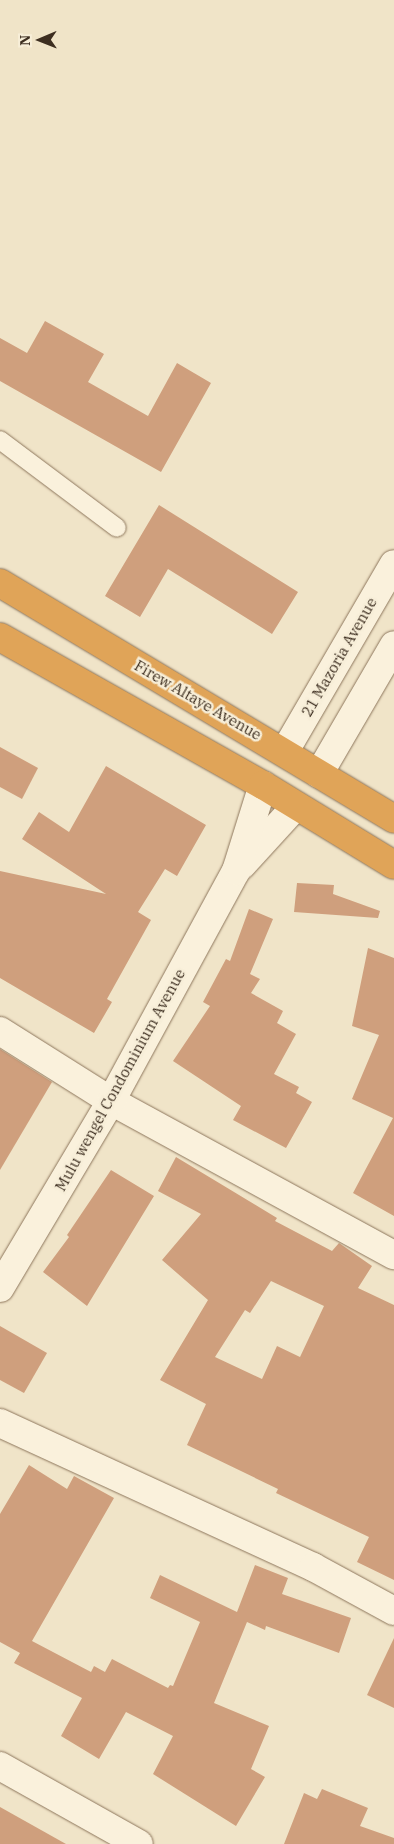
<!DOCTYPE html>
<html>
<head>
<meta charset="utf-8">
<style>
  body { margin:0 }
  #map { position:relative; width:394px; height:1844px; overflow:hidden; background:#f0e4c8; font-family:"IBM Plex Serif",serif }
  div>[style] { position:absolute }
  .building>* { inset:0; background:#cf9f7d }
  .roads { filter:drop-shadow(0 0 1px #8d765c) drop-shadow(0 0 1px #8d765c) }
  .lane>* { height:18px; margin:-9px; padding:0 9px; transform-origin:9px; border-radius:9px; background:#faf1dc }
  .street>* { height:28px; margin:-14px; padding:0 14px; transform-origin:14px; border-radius:14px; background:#faf1dc }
  .secondary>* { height:28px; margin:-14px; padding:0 14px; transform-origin:14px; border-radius:14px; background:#faf1dc }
  .highway>* { height:28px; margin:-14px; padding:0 14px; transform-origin:14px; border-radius:14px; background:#e0a458 }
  span { translate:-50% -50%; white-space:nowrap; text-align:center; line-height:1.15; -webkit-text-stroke:5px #f7eed8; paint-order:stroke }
  .street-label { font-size:15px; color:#3d2e20 }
  .north { position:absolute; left:15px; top:15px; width:50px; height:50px; -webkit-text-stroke:4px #f7eed8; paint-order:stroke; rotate:269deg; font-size:14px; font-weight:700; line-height:20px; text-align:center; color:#3d2e20 }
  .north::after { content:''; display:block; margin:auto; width:18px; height:22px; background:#3d2e20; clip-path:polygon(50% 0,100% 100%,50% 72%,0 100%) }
</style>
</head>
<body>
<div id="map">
  <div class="building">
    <div style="clip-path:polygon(45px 321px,104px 354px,88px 382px,148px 416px,177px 363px,211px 383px,161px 472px,0 381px,0 338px,27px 353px)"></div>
    <div style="clip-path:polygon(159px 505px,298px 592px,272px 634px,168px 569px,140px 617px,105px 596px)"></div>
    <div style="clip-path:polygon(0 747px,38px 768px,22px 799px,0 787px)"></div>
    <div style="clip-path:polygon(106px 766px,206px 825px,177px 876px,165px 869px,138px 912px,151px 920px,107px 999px,112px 1002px,94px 1033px,0 978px,0 871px,106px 894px,22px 839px,39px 812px,69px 832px)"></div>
    <div style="clip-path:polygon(297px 883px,334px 885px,333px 894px,380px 911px,378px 918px,294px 912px)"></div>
    <div style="clip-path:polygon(249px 909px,273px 919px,250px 974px,260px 979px,251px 993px,283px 1011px,277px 1023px,296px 1034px,274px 1074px,299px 1087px,296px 1093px,312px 1102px,286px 1148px,233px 1120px,241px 1106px,173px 1061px,210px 1006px,203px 1002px,226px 959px,230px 961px)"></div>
    <div style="clip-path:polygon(368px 948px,394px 958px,394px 1216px,353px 1193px,393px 1118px,352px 1099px,379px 1035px,352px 1026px)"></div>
    <div style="clip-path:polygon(0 1049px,52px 1082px,0 1170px)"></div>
    <div style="clip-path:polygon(evenodd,176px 1157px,277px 1218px,275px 1221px,332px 1251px,339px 1243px,372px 1266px,358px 1288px,394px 1305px,394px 1580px,357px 1562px,369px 1537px,276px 1493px,278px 1489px,187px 1445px,206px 1404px,160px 1380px,208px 1300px,162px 1260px,201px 1214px,158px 1191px,176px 1157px,271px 1281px,324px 1306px,300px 1357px,277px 1346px,262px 1379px,215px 1357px,245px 1310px,250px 1313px,271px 1281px)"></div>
    <div style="clip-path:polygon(111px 1170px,154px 1196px,87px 1306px,43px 1272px,69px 1237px,67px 1235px)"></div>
    <div style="clip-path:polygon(0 1326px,47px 1353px,24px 1393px,0 1380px)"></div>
    <div style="clip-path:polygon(29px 1465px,67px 1489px,74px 1476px,114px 1498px,32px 1641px,91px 1672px,94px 1666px,105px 1672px,112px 1659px,168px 1688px,170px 1685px,173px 1686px,200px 1622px,150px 1598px,160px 1575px,237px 1612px,255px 1565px,288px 1578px,282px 1594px,351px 1618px,339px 1653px,266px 1626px,265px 1630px,247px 1622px,214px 1703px,269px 1726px,251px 1769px,265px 1777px,236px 1826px,153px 1774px,173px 1736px,126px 1712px,99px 1759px,61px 1736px,82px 1698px,14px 1663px,20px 1653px,0 1642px,0 1514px)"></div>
    <div style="clip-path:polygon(394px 1638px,394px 1708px,367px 1695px)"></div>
    <div style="clip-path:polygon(322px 1789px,368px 1808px,360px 1826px,394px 1838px,394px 1844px,284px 1844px,304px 1793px,317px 1799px)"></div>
    <div style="clip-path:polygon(0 1807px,66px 1844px,0 1844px)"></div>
  </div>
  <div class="roads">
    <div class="lane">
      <div style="left:0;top:440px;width:146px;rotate:36.9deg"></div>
    </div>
    <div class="street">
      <div style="left:0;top:1031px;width:131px;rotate:32.2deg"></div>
      <div style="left:111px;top:1101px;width:322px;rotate:28.6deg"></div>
      <div style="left:0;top:1423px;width:345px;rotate:24.7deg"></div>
      <div style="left:313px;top:1567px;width:92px;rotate:28.5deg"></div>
      <div style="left:0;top:1766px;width:159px;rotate:29.3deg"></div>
    </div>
    <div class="secondary">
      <div style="left:285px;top:751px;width:216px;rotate:-59.8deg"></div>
      <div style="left:319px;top:774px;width:149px;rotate:-59.8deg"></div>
      <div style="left:242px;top:865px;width:79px;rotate:-47.6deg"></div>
      <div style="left:0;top:1288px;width:217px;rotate:-59.3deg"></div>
      <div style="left:111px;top:1101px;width:262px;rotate:-61.5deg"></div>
      <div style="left:236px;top:871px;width:90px;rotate:-72.6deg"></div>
    </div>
    <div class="highway">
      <div style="left:0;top:583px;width:459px;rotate:30.9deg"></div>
      <div style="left:0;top:637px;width:302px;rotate:29.4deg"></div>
      <div style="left:263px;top:785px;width:153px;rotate:31.4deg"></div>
    </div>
  </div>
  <div class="street-label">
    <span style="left:339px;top:657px;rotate:-60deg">21 Mazoria Avenue</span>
    <span style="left:198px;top:700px;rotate:30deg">Firew Altaye Avenue</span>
    <span style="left:120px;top:1080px;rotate:-61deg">Mulu wengel Condominium Avenue</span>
  </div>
  <div class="north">N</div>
</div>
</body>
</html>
